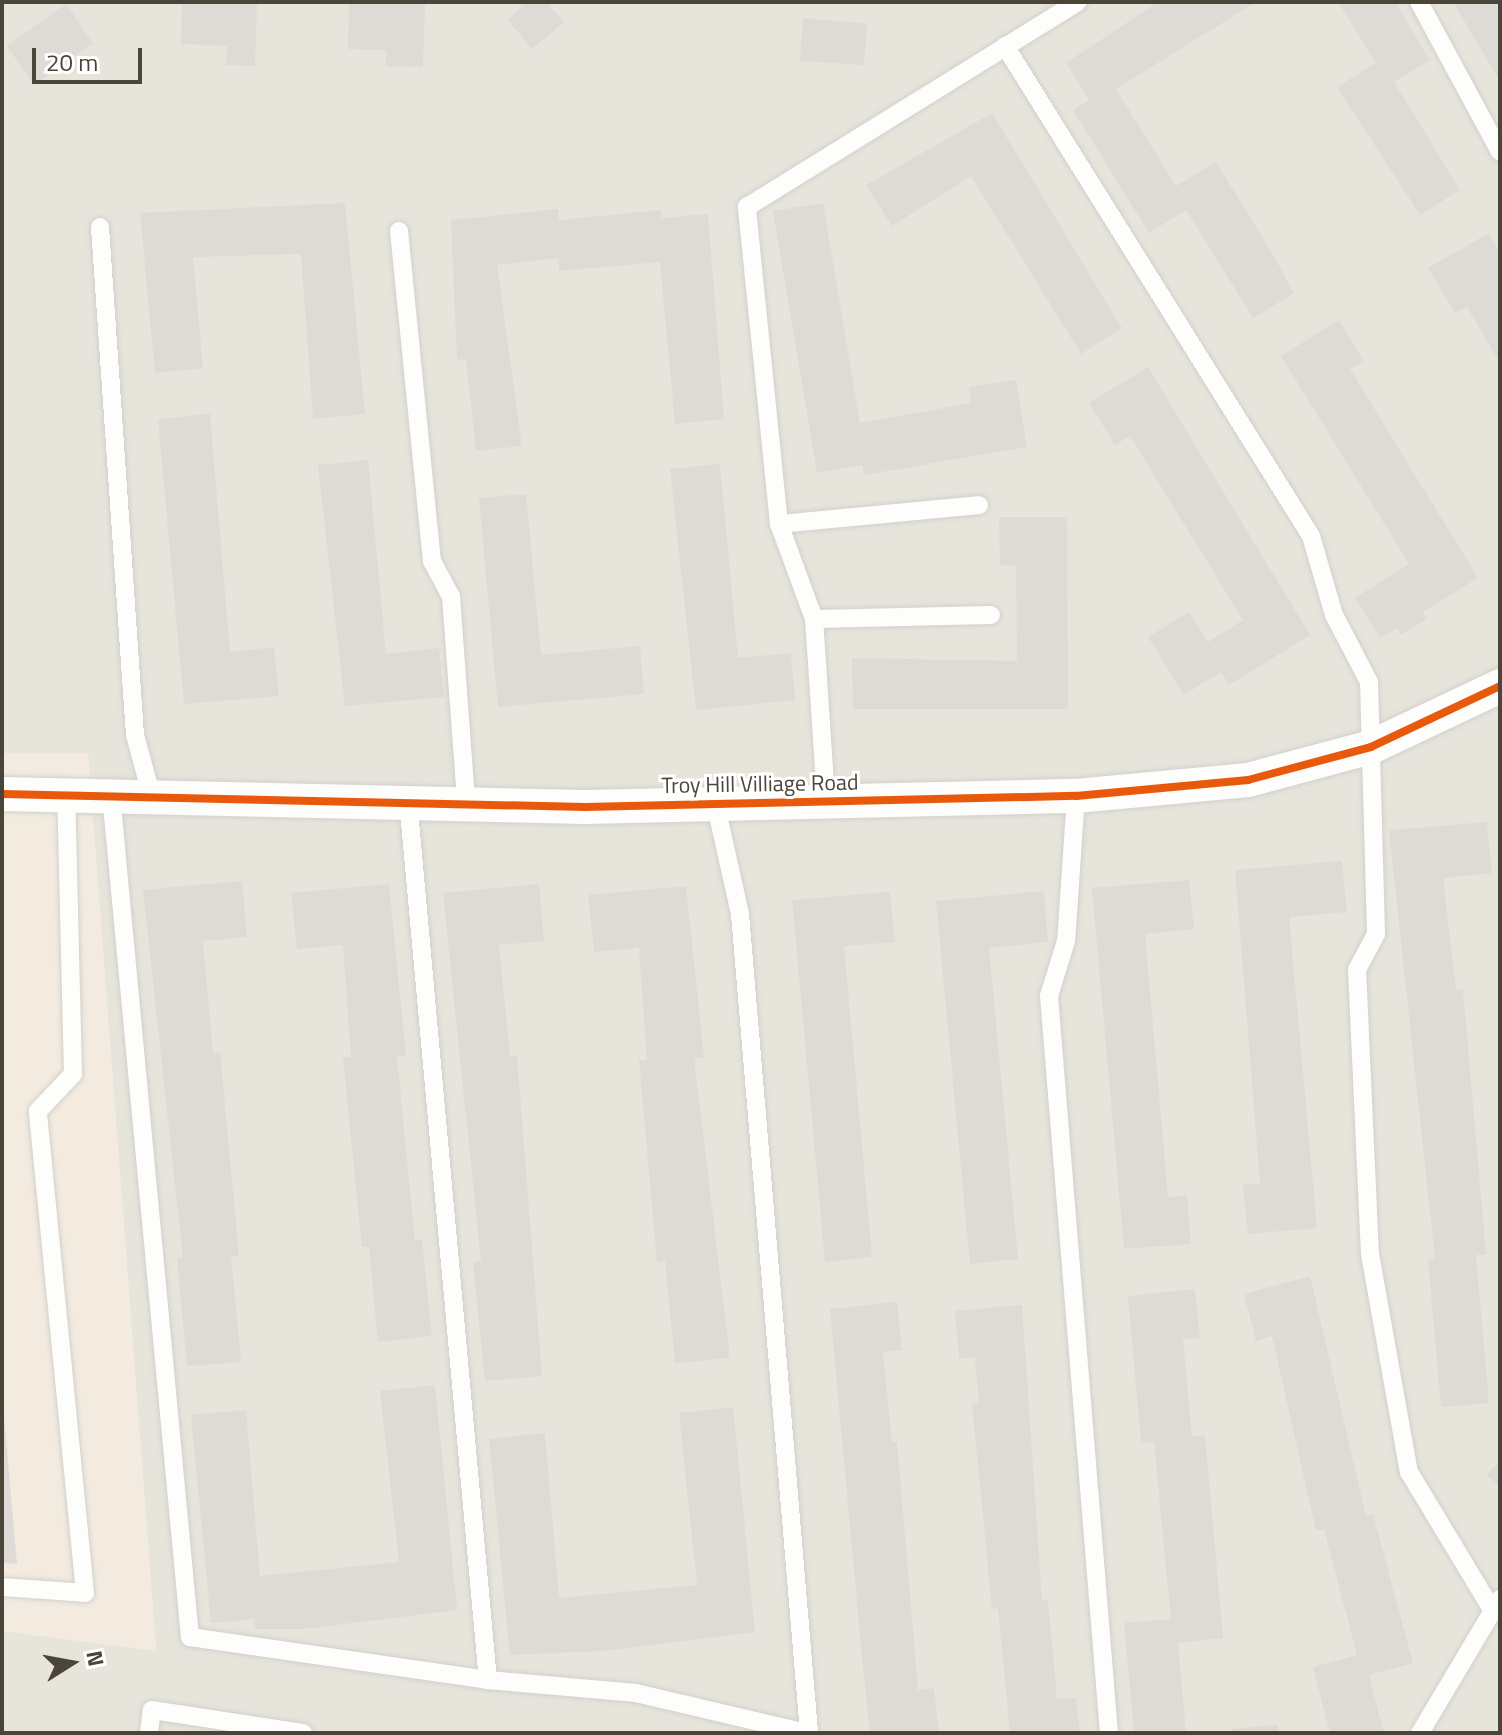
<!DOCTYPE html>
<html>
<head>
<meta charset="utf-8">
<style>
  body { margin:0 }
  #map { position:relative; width:1502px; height:1735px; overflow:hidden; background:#f4f2ee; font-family:"Titillium Web",sans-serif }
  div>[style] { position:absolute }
  .residential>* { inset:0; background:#e7e4dc }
  .commercial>* { inset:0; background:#f3ebdf }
  .building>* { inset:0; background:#dedbd6 }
  .roads { filter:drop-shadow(0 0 2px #d2d0cb) drop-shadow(0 0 2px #d2d0cb) }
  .lane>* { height:18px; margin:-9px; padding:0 9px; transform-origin:9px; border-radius:9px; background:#fdfdfc }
  .street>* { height:34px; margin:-17px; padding:0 17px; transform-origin:17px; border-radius:17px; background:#fdfdfc }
  .cycleway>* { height:8px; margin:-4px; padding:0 4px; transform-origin:4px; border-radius:4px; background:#e8590c }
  span { translate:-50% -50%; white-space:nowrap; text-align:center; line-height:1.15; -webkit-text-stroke:6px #fff; paint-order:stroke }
  .street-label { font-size:22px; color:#4b4439 }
  .frame { position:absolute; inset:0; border:4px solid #4b4439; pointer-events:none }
  .north { position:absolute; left:32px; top:1623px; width:80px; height:80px; -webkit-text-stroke:6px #fff; paint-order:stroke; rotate:79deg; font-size:22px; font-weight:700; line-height:32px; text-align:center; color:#4b4439 }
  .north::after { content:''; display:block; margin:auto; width:28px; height:36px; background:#4b4439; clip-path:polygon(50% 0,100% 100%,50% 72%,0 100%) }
  .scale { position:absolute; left:32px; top:48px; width:110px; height:36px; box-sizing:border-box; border:4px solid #4b4439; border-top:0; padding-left:10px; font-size:24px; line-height:28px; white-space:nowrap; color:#4b4439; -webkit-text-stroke:6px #fff; paint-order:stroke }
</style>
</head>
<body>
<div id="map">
  <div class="residential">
    <div style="clip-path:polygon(2px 2px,1500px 2px,1500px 1733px,2px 1733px,2px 1631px,156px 1650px,88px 754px,2px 753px)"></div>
  </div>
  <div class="commercial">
    <div style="clip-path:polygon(2px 753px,88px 753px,156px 1651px,2px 1631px)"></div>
  </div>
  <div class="building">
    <div style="clip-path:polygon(182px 2px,257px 2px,255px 66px,226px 65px,227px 46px,181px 44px)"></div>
    <div style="clip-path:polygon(349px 2px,425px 4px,423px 67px,386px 66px,386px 50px,348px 49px)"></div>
    <div style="clip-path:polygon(517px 2px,546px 2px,564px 22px,532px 49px,508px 20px,522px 7px)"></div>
    <div style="clip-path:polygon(1158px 2px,1256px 2px,1116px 89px,1176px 186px,1216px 162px,1271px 251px,1294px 293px,1253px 318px,1186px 210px,1149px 233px,1073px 110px,1089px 100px,1066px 63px)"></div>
    <div style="clip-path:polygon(1338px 2px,1395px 2px,1430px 60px,1394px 82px,1460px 190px,1420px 215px,1337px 87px,1376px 63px)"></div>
    <div style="clip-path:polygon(1453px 2px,1500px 2px,1500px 81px)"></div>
    <div style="clip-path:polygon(66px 4px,93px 43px,34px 85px,7px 46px)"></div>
    <div style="clip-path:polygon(803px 18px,867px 24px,864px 65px,800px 61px)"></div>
    <div style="clip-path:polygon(992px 113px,1122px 328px,1081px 354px,971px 176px,892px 226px,866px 185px)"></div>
    <div style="clip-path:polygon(345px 203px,365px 414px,313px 419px,301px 254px,193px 257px,203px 368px,155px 373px,140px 213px)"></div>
    <div style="clip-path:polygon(823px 203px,860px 423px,971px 403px,969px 387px,1016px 380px,1027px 447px,864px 475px,862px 465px,817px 473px,773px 211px)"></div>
    <div style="clip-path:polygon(558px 209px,559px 220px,661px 210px,662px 218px,708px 214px,724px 419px,675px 424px,660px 262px,559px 271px,558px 258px,497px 265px,522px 446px,476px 451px,466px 359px,457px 360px,451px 220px)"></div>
    <div style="clip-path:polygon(1489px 233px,1500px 252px,1500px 363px,1467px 307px,1455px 313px,1428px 268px)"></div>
    <div style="clip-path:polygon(1339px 320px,1364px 361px,1350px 369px,1478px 578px,1423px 612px,1427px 619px,1401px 635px,1397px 628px,1380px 638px,1355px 598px,1409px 564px,1281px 356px)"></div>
    <div style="clip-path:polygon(1148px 367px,1310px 635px,1229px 685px,1221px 672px,1184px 695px,1148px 637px,1189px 612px,1208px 642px,1243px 620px,1130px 436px,1115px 445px,1089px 403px)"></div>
    <div style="clip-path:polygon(210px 414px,230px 652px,274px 647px,279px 696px,184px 704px,158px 419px)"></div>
    <div style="clip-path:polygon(368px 460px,386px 654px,439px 648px,444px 697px,345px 706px,318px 465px)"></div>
    <div style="clip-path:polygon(720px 464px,738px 658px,791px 653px,795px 700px,696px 710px,670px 469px)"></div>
    <div style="clip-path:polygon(526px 494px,541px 655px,640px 646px,644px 694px,498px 707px,479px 498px)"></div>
    <div style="clip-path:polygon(999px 517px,1067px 517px,1068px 709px,853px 709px,852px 658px,1017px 661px,1016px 566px,1000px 565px)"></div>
    <div style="clip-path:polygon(1487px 822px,1492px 873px,1443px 878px,1456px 990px,1463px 989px,1486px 1255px,1476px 1255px,1489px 1403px,1441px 1407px,1428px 1260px,1435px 1259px,1389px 830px)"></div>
    <div style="clip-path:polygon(1342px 861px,1347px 912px,1289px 917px,1317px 1228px,1248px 1234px,1243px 1185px,1260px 1183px,1235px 870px)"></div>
    <div style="clip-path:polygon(1189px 880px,1194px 929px,1145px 934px,1168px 1197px,1187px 1196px,1191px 1244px,1124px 1249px,1092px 888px)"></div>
    <div style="clip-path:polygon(242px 881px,247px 937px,203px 941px,213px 1053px,220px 1052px,239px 1256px,231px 1257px,241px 1362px,187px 1366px,177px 1258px,183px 1258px,143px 890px)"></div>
    <div style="clip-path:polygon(389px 884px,406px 1056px,397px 1057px,415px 1240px,422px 1239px,432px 1336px,378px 1342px,369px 1247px,362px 1247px,343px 1058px,351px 1057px,343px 945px,297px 949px,291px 893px)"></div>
    <div style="clip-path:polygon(539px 884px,544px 941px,499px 945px,510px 1057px,517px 1056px,542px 1376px,485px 1381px,473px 1262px,481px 1261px,443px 893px)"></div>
    <div style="clip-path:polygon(686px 886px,704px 1058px,694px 1058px,730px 1358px,675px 1363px,665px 1261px,657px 1262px,639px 1060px,647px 1060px,639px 948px,594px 952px,588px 895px)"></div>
    <div style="clip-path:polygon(1044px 891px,1048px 942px,989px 948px,1018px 1259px,970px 1264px,936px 901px)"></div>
    <div style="clip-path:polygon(890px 892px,895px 942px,844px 946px,872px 1257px,825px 1262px,792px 900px)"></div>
    <div style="clip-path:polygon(1310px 1276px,1366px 1516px,1373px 1514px,1413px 1663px,1369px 1675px,1384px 1733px,1330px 1733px,1313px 1667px,1357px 1655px,1324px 1529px,1316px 1531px,1272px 1336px,1256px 1341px,1244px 1294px)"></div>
    <div style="clip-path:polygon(1195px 1289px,1200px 1338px,1183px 1339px,1192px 1437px,1205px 1435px,1223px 1638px,1178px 1643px,1186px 1733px,1134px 1733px,1124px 1623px,1171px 1619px,1154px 1442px,1141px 1443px,1128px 1296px)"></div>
    <div style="clip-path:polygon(897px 1302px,902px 1350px,883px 1352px,892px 1442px,897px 1441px,918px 1690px,934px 1688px,939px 1733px,870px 1733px,861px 1646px,830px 1309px)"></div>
    <div style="clip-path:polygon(1022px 1305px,1042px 1600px,1048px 1600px,1057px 1699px,1076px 1698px,1080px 1733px,1010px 1733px,998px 1608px,992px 1609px,972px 1404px,979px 1404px,975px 1357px,959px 1359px,955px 1311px)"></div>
    <div style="clip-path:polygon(435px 1385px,457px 1610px,304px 1629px,255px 1629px,255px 1619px,211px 1623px,191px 1415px,246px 1410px,260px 1576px,399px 1562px,380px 1391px)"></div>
    <div style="clip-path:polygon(733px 1407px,755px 1632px,602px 1651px,510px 1655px,489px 1439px,545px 1433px,559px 1598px,697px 1585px,679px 1413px)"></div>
    <div style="clip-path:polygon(2px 1416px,4px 1416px,17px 1564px,2px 1563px)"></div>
    <div style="clip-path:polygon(1500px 1460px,1500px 1487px,1487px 1475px)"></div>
    <div style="clip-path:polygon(1278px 1725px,1279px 1733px,1231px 1733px,1231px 1729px)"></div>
  </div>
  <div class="roads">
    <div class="lane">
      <div style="left:1419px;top:2px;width:170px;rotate:61.6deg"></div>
      <div style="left:1005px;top:46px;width:578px;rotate:58.02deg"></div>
      <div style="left:1311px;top:536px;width:82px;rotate:73.8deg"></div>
      <div style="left:1334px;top:615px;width:76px;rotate:62.4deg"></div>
      <div style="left:1369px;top:682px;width:252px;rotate:88.4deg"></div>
      <div style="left:1376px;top:934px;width:40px;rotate:118deg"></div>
      <div style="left:1357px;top:969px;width:285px;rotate:87.4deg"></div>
      <div style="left:1370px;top:1254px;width:221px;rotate:79.9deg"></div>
      <div style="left:1409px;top:1472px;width:159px;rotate:58.9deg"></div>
      <div style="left:100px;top:227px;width:509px;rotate:86.06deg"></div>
      <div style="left:135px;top:735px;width:61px;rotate:74.8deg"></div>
      <div style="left:399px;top:231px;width:332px;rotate:84.3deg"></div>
      <div style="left:432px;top:561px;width:40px;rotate:62deg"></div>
      <div style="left:451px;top:596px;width:207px;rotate:85.8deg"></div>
      <div style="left:779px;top:524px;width:201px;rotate:-5.4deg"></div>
      <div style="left:814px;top:619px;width:177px;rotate:-1.3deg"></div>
      <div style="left:111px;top:794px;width:847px;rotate:84.65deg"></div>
      <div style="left:190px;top:1637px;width:301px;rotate:8.2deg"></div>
      <div style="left:488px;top:1680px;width:149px;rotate:5deg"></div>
      <div style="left:636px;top:1693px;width:176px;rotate:13.2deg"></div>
      <div style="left:1076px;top:796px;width:145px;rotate:93.9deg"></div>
      <div style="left:1066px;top:941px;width:58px;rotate:107.2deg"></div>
      <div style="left:1049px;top:996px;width:739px;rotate:85.35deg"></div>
      <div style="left:826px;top:799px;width:180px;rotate:-93.8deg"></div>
      <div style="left:814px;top:619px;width:101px;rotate:-110.2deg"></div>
      <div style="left:779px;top:524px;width:319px;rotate:-95.8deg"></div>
      <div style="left:747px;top:207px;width:389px;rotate:-31.8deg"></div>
      <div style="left:408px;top:800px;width:884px;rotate:84.81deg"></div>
      <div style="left:715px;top:802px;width:115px;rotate:77.4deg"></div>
      <div style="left:740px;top:914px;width:822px;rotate:85.18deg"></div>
      <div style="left:2px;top:1587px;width:83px;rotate:4.1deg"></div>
      <div style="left:85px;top:1593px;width:484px;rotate:-95.6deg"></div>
      <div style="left:38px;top:1111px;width:51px;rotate:-46.6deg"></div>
      <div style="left:73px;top:1074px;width:280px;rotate:-91.4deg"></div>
      <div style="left:149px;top:1733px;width:23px;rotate:-83deg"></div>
      <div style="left:152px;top:1710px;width:153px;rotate:8.7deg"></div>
      <div style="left:1420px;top:1733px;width:156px;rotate:-59.2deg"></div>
    </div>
    <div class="street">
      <div style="left:2px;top:794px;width:583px;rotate:1.28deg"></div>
      <div style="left:585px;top:807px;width:491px;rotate:-1.3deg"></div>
      <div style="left:1076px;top:796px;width:173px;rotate:-5.3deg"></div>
      <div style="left:1248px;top:780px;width:127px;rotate:-15deg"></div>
      <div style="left:1371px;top:747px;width:143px;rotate:-25.3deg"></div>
    </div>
  </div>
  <div class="cycleway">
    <div style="left:2px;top:794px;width:583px;rotate:1.28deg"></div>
    <div style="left:585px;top:807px;width:491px;rotate:-1.3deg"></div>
    <div style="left:1076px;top:796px;width:173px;rotate:-5.3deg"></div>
    <div style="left:1248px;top:780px;width:127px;rotate:-15deg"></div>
    <div style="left:1371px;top:747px;width:143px;rotate:-25.3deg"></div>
  </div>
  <div class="street-label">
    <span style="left:760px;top:784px;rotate:-1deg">Troy Hill Villiage Road</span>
  </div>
  <div class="frame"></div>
  <div class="north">N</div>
  <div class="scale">20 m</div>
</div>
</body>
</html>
